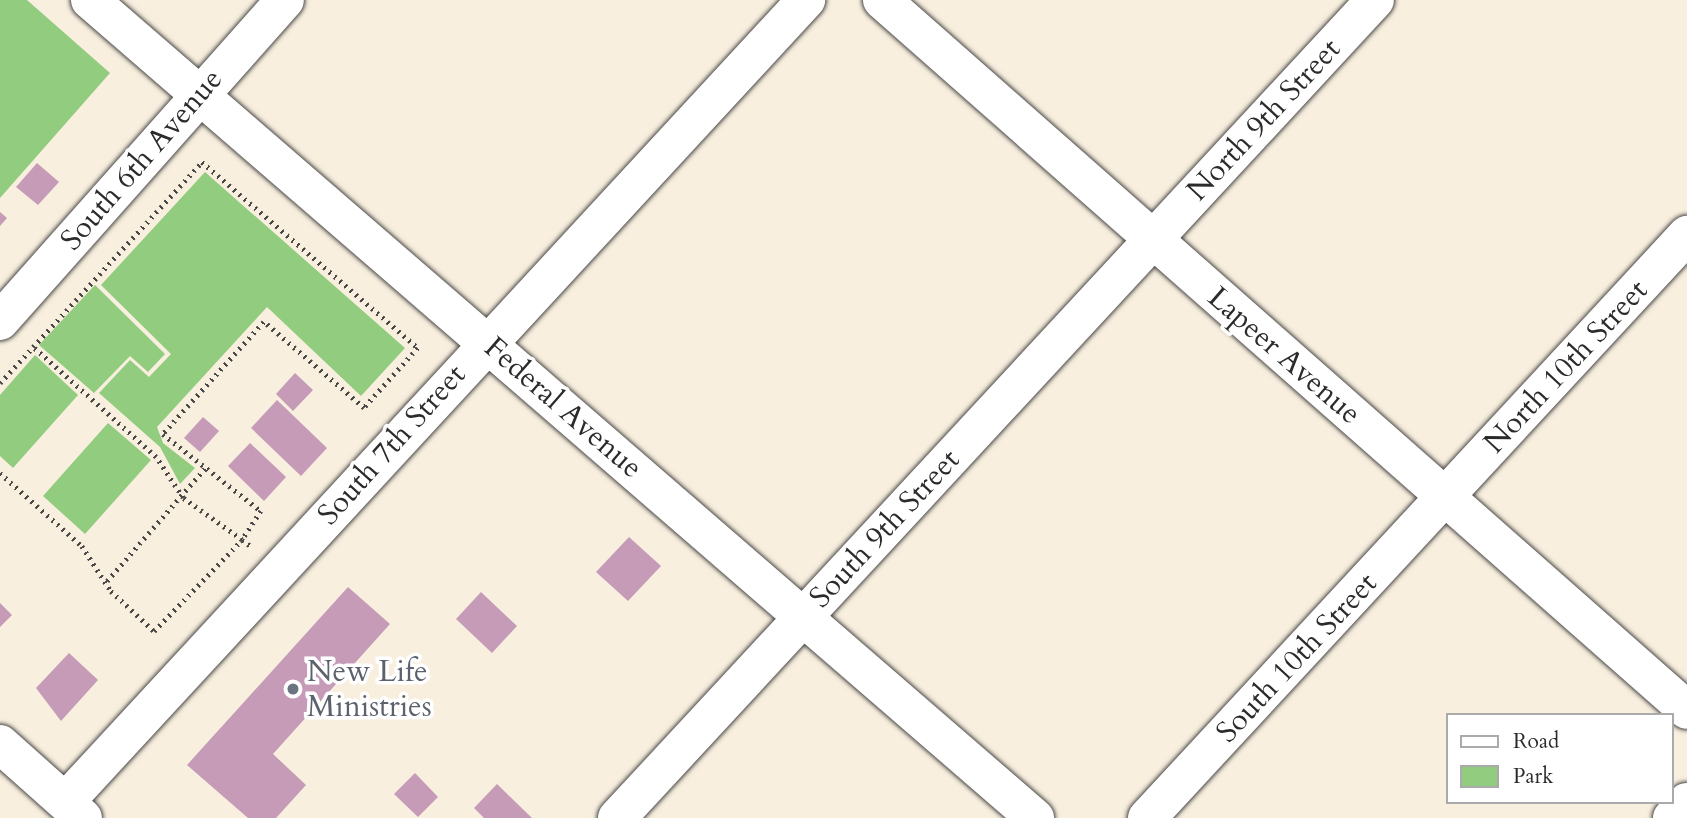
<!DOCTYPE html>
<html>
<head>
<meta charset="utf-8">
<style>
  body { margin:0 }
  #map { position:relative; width:1687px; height:818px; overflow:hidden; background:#f8efdf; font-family:Cardo,serif }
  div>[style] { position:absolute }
  .green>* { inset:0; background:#92cc7f }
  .building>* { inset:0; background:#c59bb8 }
  .path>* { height:4.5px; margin-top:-2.25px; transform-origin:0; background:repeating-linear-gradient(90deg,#4a4846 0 2px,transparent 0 7px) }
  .roads { filter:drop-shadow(0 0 2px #4a4846) drop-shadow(0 0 2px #4a4846) }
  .minor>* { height:38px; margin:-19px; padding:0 19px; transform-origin:19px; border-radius:19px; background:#fff }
  .dots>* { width:19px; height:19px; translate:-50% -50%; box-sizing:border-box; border:4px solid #fff; border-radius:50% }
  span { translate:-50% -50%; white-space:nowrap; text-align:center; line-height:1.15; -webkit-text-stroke:7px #fff; paint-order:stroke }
  .street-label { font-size:30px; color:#2b2b2b }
  .worship-label { font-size:30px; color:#5b616d }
  .left { translate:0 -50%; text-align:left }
  .legend { position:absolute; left:1446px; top:713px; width:228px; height:91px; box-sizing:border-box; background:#fff; border:2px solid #aaa; margin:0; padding:9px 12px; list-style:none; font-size:21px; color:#2b2b2b }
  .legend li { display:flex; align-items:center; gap:14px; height:35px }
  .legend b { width:35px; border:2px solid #aaa }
</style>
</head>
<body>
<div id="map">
  <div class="green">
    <div style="clip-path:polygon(0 0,27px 0,110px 73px,0 198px)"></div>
    <div style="clip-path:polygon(205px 172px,405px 348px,361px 396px,267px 307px,157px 427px,163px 443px,195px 468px,180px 484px,160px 447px,99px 393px,130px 360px,149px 377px,171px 354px,101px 285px)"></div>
    <div style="clip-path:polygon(95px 285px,165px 354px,148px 372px,130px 356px,94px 393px,39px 345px)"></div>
    <div style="clip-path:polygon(35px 355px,78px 395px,13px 468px,0 456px,0 395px)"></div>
    <div style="clip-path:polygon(108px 423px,151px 460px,85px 534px,43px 496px)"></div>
  </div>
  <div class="building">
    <div style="clip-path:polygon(37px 163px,59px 182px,38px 205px,16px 187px)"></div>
    <div style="clip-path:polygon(0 212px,7px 218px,0 226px)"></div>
    <div style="clip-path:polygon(295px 373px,313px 390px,293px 411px,276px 394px)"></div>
    <div style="clip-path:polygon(277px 400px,327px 448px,301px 476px,251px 428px)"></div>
    <div style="clip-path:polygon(203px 417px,219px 431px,200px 452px,184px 438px)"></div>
    <div style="clip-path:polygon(250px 443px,286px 477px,264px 501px,228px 466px)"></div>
    <div style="clip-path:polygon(629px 537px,661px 566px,628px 601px,596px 572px)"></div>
    <div style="clip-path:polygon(348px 587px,390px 624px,273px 754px,306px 785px,276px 818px,248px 818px,187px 765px)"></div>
    <div style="clip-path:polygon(481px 592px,517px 626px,492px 653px,456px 619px)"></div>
    <div style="clip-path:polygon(0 603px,12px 615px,0 627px)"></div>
    <div style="clip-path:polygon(69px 653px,98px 680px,61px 721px,36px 688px)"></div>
    <div style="clip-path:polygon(415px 773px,438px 797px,418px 817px,394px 794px)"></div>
    <div style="clip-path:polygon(497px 784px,532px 818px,484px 818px,474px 808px)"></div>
  </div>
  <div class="path">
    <div style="left:202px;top:162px;width:285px;rotate:40.7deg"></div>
    <div style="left:418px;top:348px;width:81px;rotate:132deg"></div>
    <div style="left:364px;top:408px;width:132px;rotate:-139.3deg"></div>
    <div style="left:264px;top:322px;width:151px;rotate:132deg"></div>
    <div style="left:163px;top:434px;width:125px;rotate:38.2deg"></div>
    <div style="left:261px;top:511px;width:35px;rotate:123deg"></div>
    <div style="left:242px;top:540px;width:72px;rotate:-144.6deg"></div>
    <div style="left:183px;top:498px;width:49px;rotate:-123.4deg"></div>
    <div style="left:156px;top:457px;width:165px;rotate:-138.2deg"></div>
    <div style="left:33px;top:347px;width:251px;rotate:-47.6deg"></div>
    <div style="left:0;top:383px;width:49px;rotate:-47.5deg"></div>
    <div style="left:0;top:473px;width:110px;rotate:41.7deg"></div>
    <div style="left:82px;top:546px;width:54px;rotate:57.2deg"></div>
    <div style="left:111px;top:591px;width:59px;rotate:42.9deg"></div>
    <div style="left:154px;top:631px;width:127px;rotate:-46deg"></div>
    <div style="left:242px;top:540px;width:11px;rotate:34deg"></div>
    <div style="left:107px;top:581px;width:151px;rotate:-49deg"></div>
  </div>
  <div class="roads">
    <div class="minor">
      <div style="left:90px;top:0;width:1250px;rotate:40.88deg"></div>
      <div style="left:882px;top:0;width:1073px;rotate:41.41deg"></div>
      <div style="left:0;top:321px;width:429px;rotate:-48.4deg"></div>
      <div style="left:0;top:744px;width:111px;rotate:41.7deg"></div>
      <div style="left:66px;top:801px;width:1091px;rotate:-47.27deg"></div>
      <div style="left:617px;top:818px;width:1115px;rotate:-47.18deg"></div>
      <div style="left:1147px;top:818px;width:795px;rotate:-47.19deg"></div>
      <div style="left:1672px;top:818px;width:22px;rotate:-47deg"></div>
    </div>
  </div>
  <div class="dots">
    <div style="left:293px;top:689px;background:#6b7280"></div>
  </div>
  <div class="street-label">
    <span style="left:1264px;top:120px;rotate:-47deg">North 9th Street</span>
    <span style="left:142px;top:160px;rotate:-49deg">South 6th Avenue</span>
    <span style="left:1284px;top:356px;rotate:41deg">Lapeer Avenue</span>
    <span style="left:1566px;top:367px;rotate:-47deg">North 10th Street</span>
    <span style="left:563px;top:408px;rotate:41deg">Federal Avenue</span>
    <span style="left:392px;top:445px;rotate:-48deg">South 7th Street</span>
    <span style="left:885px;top:529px;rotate:-47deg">South 9th Street</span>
    <span style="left:1297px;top:658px;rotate:-47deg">South 10th Street</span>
  </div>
  <div class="worship-label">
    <span class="left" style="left:307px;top:689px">New Life<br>Ministries</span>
  </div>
  <ul class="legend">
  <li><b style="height:9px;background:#fff"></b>Road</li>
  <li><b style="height:19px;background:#92cc7f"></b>Park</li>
  </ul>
</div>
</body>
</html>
